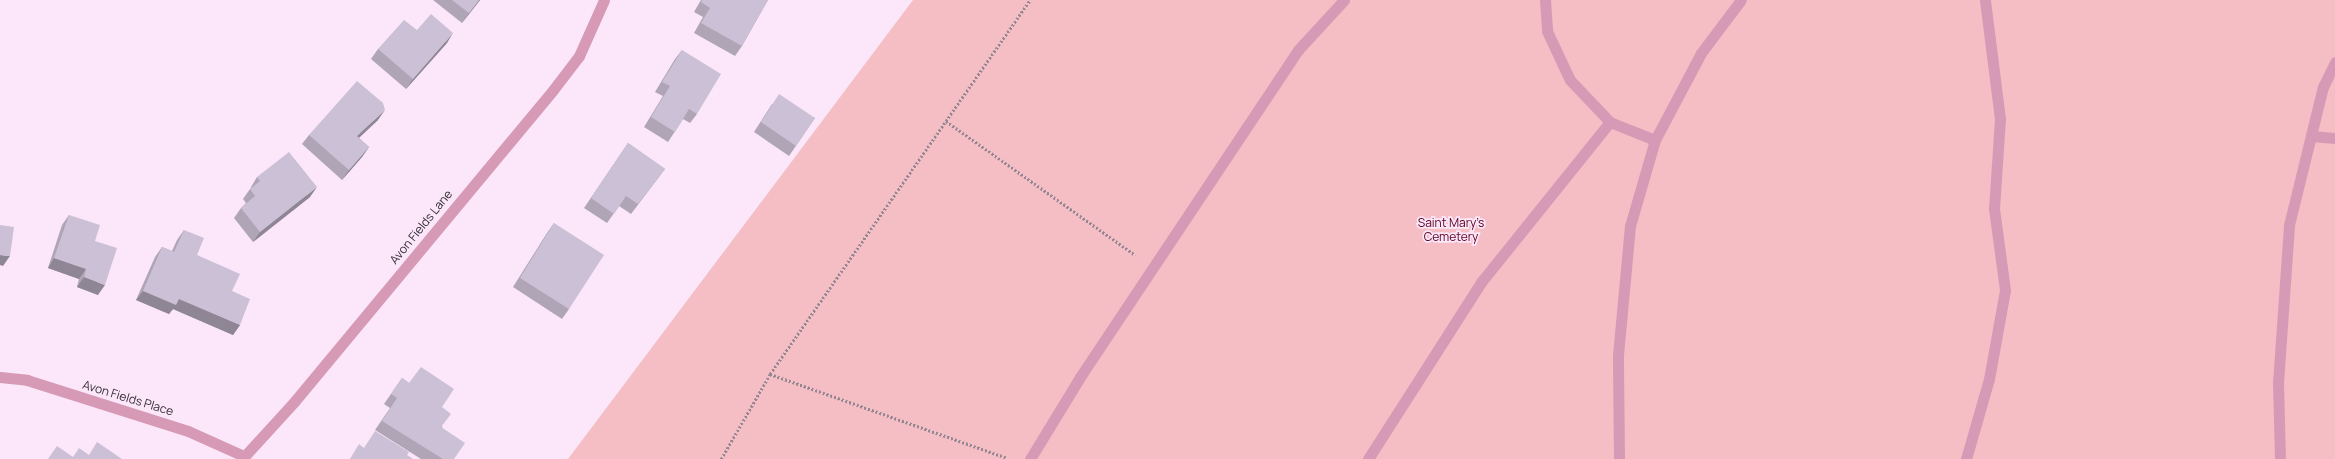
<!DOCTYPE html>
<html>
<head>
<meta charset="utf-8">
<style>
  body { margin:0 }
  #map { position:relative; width:2335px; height:459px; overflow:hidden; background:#fbe7f9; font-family:Manrope,sans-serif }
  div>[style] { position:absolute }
  .green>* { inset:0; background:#f5bec4 }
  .path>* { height:2.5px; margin-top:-1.25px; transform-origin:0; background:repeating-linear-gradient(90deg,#948793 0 2px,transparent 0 4px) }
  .service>* { height:11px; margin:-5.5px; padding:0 5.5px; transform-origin:5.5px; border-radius:5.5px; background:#d79ab6 }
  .minor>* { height:11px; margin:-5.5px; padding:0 5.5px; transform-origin:5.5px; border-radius:5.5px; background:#d79ab6 }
  .wall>* { inset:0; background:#afa5b7 }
  .shaded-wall>* { inset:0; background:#8e8695 }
  .building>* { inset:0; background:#cbc0d5 }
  span { translate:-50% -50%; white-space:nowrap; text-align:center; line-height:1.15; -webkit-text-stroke:3.5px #fbe7f9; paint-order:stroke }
  .park-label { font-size:12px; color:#5c0120 }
  .street-label { font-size:12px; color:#342d34 }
</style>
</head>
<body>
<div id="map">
  <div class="green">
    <div style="clip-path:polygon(913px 0,2335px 0,2335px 459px,568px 459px)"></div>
  </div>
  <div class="path">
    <div style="left:946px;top:121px;width:232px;rotate:35.3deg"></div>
    <div style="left:770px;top:374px;width:251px;rotate:19.5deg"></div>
    <div style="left:721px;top:459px;width:98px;rotate:-60deg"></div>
    <div style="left:770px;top:374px;width:455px;rotate:-55.2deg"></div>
  </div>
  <div class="service">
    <div style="left:1545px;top:0;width:31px;rotate:86deg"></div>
    <div style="left:1547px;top:31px;width:54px;rotate:64.9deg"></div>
    <div style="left:1570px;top:80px;width:58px;rotate:46.4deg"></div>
    <div style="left:1610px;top:122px;width:48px;rotate:21.8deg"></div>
    <div style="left:2311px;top:136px;width:24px;rotate:5deg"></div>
    <div style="left:1030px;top:459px;width:96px;rotate:-58.6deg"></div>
    <div style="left:1080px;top:377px;width:393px;rotate:-56.3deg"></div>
    <div style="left:1298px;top:50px;width:68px;rotate:-47.4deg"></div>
    <div style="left:1368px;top:459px;width:211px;rotate:-57.4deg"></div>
    <div style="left:1482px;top:281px;width:204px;rotate:-51.2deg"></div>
    <div style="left:1619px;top:459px;width:104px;rotate:-90.6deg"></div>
    <div style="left:1618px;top:355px;width:130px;rotate:-84.7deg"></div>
    <div style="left:1630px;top:226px;width:90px;rotate:-73.8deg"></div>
    <div style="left:1655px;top:140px;width:98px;rotate:-62.1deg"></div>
    <div style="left:1701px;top:53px;width:66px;rotate:-53deg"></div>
    <div style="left:1966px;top:459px;width:83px;rotate:-74deg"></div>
    <div style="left:1989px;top:379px;width:90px;rotate:-79.8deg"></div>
    <div style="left:2005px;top:290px;width:82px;rotate:-97.7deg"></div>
    <div style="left:1994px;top:209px;width:90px;rotate:-86.2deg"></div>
    <div style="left:2000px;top:119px;width:120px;rotate:-97.2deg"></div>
    <div style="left:2280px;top:459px;width:76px;rotate:-91.5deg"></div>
    <div style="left:2278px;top:383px;width:158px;rotate:-86deg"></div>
    <div style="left:2289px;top:225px;width:142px;rotate:-76.2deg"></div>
    <div style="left:2323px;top:87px;width:28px;rotate:-64deg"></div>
  </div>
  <div class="minor">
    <div style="left:0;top:377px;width:27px;rotate:6deg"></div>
    <div style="left:27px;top:380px;width:169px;rotate:17.6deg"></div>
    <div style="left:188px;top:431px;width:61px;rotate:24.1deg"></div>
    <div style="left:242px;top:459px;width:77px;rotate:-47.6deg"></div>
    <div style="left:294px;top:402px;width:405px;rotate:-50.3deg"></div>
    <div style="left:553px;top:90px;width:43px;rotate:-52.6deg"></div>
    <div style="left:579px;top:56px;width:61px;rotate:-65.9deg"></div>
  </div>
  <div class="wall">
    <div style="clip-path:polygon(433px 0,480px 0,462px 23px)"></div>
    <div style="clip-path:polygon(701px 0,768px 0,742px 46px,735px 56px,694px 33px,703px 17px,694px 12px)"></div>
    <div style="clip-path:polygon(417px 30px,447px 43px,406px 89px,371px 59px,378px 49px)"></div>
    <div style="clip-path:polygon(682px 50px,697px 114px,690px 123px,683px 119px,668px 142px,644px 127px,663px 96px,655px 92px,675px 59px)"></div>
    <div style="clip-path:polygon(772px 104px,815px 118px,789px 156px,754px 132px)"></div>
    <div style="clip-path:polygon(378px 120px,359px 138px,369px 147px,362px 157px,342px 180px,302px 144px,309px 135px)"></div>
    <div style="clip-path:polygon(628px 143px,665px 169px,631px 214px,619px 206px,607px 223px,584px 208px)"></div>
    <div style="clip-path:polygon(257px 177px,310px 197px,253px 242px,234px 218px,241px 208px,246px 203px,243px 199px,250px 189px,251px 188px,251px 187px)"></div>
    <div style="clip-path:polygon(69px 215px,95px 241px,98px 295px,77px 287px,79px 279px,48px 268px,62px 225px)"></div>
    <div style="clip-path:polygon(554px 223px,569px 309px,562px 319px,513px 287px,547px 233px)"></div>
    <div style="clip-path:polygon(184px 230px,197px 255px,232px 291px,240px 325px,233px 335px,173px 309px,169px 314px,136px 300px,155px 257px,162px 247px,172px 251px,177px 240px)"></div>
    <div style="clip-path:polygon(402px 378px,442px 407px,442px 427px,454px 459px,421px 459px,375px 430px,390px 408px,384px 404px)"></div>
  </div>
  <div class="shaded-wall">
    <div style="clip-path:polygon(479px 0,480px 0,462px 23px,469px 13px)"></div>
    <div style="clip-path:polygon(453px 33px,447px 43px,406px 89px,413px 79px)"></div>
    <div style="clip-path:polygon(385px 110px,378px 120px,350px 146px,357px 136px)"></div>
    <div style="clip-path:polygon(369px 147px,362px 157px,342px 180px,349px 170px)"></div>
    <div style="clip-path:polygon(317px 187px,310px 197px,253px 242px,260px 232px)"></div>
    <div style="clip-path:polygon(0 255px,10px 256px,3px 266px,0 265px)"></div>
    <div style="clip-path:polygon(54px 258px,86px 269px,79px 279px,48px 268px)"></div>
    <div style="clip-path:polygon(84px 277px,105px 285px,98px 295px,77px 287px)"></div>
    <div style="clip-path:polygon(143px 291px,179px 299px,240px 325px,233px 335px,173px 309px,169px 314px,136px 300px)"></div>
  </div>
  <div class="building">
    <div style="clip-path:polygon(452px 0,479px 0,469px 13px)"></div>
    <div style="clip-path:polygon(702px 0,768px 0,742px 46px,701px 23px,710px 8px,701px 2px)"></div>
    <div style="clip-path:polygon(431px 14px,453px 33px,413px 79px,378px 49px,404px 20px,417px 30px)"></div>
    <div style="clip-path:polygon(682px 50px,721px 74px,697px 114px,689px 109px,675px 132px,651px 117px,670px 86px,662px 82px)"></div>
    <div style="clip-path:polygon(357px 81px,383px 103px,385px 110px,357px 136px,369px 147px,349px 170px,309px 135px)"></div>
    <div style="clip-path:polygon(779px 94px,815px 118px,796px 146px,761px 122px)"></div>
    <div style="clip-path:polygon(628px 143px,665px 169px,638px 204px,626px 196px,614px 214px,591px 198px)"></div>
    <div style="clip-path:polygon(289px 152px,317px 187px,260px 232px,241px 208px,255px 196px,250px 189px,260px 181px,257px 177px)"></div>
    <div style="clip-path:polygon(69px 215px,100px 225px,95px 241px,117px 248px,105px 285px,84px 277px,86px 269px,54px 258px)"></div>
    <div style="clip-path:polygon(554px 223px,604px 255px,569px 309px,520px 278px)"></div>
    <div style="clip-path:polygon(0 225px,14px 227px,10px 256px,0 255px)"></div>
    <div style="clip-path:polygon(184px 230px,204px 238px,197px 255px,240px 274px,232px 291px,250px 299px,240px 325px,179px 299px,176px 305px,143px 291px,162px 247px,174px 252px)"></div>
    <div style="clip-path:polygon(421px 367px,454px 389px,442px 407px,451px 414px,441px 427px,465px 443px,454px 459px,443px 459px,382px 421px,397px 398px,391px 394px,402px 378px,409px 383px)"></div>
    <div style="clip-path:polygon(375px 431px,409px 452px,407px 455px,413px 459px,350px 459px,359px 444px,364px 448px)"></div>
    <div style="clip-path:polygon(97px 442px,122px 459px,48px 459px,57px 446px,73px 457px,79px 448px,89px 455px)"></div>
  </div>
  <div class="park-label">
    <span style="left:1451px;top:230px">Saint Mary’s<br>Cemetery</span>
  </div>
  <div class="street-label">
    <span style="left:421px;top:227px;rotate:-51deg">Avon Fields Lane</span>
    <span style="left:128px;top:398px;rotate:17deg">Avon Fields Place</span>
  </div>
</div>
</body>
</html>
